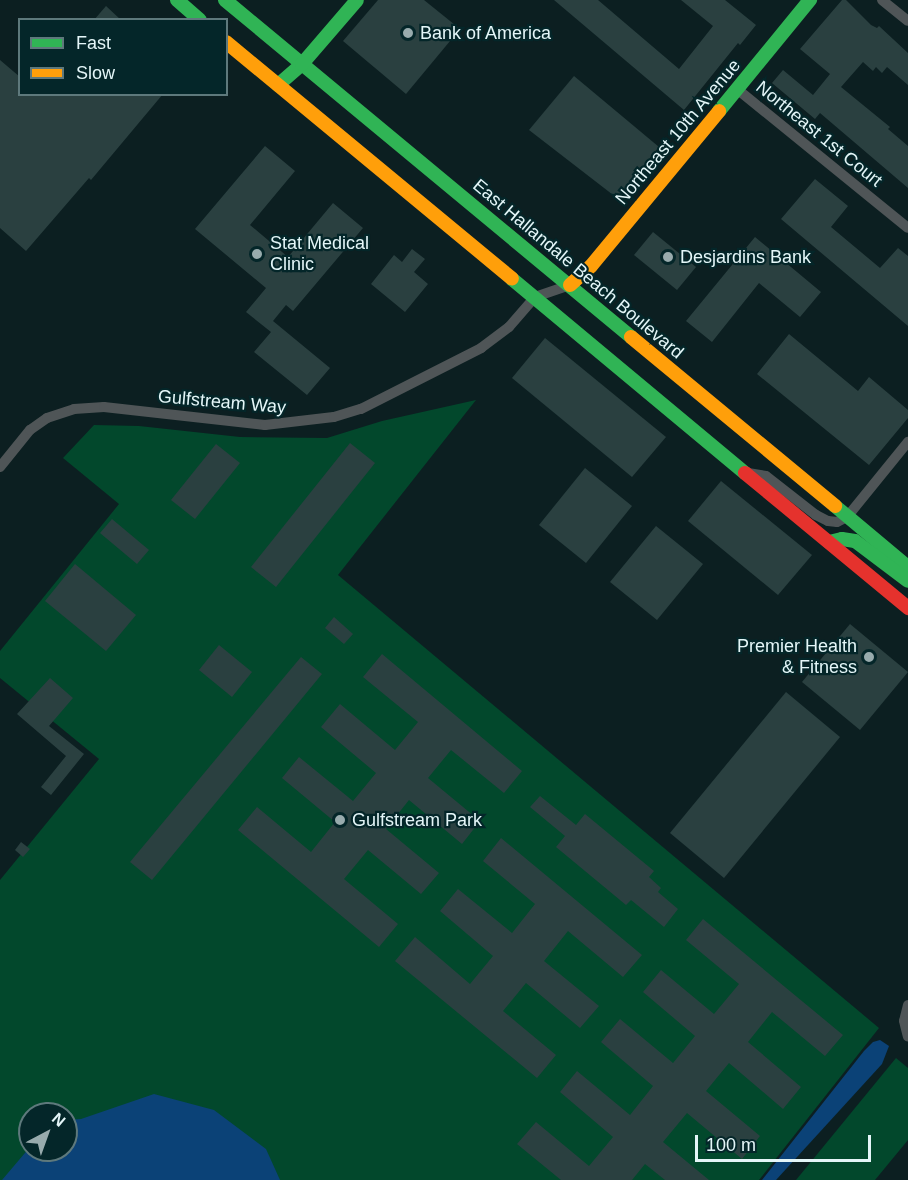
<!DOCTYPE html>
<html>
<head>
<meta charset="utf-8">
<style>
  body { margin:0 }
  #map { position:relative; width:908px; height:1180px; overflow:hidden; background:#0c1f21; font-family:Helvetica,sans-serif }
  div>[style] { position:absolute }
  .green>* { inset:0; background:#02482c }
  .water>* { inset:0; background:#0b4277 }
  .building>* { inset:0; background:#2a4040 }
  .street>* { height:10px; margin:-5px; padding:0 5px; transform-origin:5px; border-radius:5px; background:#4f5557 }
  .fast>* { height:14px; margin:-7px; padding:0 7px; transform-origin:7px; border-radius:7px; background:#30b455 }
  .slow>* { height:14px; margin:-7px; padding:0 7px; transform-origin:7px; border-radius:7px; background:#ff9f0a }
  .jam>* { height:14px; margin:-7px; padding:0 7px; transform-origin:7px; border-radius:7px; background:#e5322d }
  .dots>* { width:16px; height:16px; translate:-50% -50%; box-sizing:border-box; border:3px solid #042629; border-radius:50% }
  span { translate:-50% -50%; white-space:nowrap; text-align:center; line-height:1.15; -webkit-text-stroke:4.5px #042629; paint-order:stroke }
  .poi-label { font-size:18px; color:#e4f6f8 }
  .left { translate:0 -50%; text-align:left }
  .right { translate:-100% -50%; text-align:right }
  .street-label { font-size:18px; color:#e4f6f8 }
  .legend { position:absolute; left:18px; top:18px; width:210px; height:78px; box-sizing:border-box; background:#042629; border:2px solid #5e797c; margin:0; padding:8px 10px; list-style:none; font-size:18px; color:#e4f6f8 }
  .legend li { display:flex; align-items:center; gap:12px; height:30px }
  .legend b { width:30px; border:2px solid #5e797c }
  .north { position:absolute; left:18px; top:1102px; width:60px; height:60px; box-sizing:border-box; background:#042629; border:2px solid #5e797c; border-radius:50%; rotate:41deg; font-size:16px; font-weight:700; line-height:24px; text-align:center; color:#e4f6f8 }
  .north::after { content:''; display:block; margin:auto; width:21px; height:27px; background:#98abad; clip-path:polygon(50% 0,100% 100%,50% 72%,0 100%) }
  .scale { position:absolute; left:695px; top:1135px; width:176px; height:27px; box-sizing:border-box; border:3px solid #e4f6f8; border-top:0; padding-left:8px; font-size:18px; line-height:21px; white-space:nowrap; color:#e4f6f8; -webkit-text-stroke:4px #042629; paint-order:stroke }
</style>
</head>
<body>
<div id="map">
  <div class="green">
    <div style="clip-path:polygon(evenodd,476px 400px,338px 575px,879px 1028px,759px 1180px,0 1180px,0 880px,99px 759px,0 678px,0 651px,119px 504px,63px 458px,94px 425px,139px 426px,240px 437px,327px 438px,382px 421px,476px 400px,30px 1114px,66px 1114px,66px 1150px,30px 1150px,30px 1114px)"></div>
    <div style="clip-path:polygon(896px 1058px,908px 1068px,908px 1140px,875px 1180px,796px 1180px)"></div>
  </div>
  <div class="water">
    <div style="clip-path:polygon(880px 1040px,889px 1046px,882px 1064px,776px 1180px,762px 1180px,864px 1051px,873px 1042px)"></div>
    <div style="clip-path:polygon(154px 1094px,214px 1110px,266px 1149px,280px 1180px,2px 1180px,30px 1147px,30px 1150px,66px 1150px,66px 1120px,81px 1119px)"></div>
  </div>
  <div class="building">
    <div style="clip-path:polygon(378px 0,424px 0,460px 29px,406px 94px,343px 41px)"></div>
    <div style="clip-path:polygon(554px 0,598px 0,679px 69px,713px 26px,681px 0,725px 0,756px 25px,740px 45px,738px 43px,684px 110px)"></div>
    <div style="clip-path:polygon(842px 0,846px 0,871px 25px,877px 28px,879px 26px,908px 53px,908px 85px,887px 67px,882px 73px,876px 67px,873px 71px,863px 62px,841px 87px,890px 127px,888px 129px,908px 146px,908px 188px,820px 113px,815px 119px,772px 83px,783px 70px,813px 95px,830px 74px,800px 49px)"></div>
    <div style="clip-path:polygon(106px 6px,121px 20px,94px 20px)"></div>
    <div style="clip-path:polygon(0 60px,20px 77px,20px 94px,163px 94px,91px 180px,89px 178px,26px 251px,0 228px)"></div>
    <div style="clip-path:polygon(574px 76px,659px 147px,617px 198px,529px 130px)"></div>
    <div style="clip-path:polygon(265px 146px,295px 171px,250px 225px,288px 257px,333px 203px,363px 228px,293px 311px,286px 305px,273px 321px,330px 368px,307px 395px,254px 352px,271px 332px,246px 312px,266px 288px,195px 229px)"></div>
    <div style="clip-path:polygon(815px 179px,848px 206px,831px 227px,880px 268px,898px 248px,908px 256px,908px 326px,781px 219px)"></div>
    <div style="clip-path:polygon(653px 232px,696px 267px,677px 290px,634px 255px)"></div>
    <div style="clip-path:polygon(755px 237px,821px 292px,800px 317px,759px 283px,712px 342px,686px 321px)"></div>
    <div style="clip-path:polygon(412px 249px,425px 259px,414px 272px,428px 284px,405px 312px,371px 284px,394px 255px,402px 262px)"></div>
    <div style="clip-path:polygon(789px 334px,858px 391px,869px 377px,908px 410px,908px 418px,869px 465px,757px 374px)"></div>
    <div style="clip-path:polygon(545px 338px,666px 437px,632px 477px,512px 378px)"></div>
    <div style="clip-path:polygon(350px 443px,375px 463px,276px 587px,251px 567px)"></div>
    <div style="clip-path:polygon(216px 444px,240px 463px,195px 519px,171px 500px)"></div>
    <div style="clip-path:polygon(585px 468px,632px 506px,586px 563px,539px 525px)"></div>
    <div style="clip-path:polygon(721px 481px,812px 555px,778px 595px,688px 521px)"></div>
    <div style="clip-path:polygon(112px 519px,149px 550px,137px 564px,100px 533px)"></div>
    <div style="clip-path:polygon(656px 526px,703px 564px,657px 620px,610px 582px)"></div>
    <div style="clip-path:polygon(75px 564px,136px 615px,106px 651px,45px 601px)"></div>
    <div style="clip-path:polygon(334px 617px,353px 634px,344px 644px,325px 628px)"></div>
    <div style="clip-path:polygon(850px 624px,908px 672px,860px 730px,802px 682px)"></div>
    <div style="clip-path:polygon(219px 645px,252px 672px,232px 697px,199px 670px)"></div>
    <div style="clip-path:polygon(382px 654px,522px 771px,504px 793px,451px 750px,428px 778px,480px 821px,462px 844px,409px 800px,386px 829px,439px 873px,421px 894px,368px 850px,344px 879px,398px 924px,379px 947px,238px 830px,257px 807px,311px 852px,335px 822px,282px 778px,299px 757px,353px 801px,376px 773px,321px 727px,340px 704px,395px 750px,418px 722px,363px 677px)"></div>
    <div style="clip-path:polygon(301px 657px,322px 674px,152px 880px,130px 862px)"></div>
    <div style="clip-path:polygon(50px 678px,73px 698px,49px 726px,84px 754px,51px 795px,41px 787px,66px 756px,17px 714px)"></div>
    <div style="clip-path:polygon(786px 692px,840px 737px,724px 878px,670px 833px)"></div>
    <div style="clip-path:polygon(540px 796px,576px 825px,585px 814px,654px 871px,649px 877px,661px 888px,658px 892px,678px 909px,664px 927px,631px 900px,626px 905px,556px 847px,565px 836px,530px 807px)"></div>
    <div style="clip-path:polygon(501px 838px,642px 955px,623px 977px,568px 931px,544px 961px,599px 1006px,580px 1028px,526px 983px,503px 1011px,556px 1055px,537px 1078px,395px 961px,415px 937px,470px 984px,493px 956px,440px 911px,458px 889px,512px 933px,535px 904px,483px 861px)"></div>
    <div style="clip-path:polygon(21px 842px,30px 849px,23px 857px,15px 850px)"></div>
    <div style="clip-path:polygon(703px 919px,843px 1035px,825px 1056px,772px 1012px,748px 1042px,801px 1087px,783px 1109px,729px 1063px,706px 1091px,760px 1136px,742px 1159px,687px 1113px,663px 1142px,709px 1180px,665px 1180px,645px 1164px,632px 1180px,561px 1180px,517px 1144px,536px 1122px,589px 1166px,613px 1137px,560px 1092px,577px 1071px,630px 1115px,653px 1086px,601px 1042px,620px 1019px,673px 1063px,695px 1036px,643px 992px,661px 970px,714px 1014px,739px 984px,686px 940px)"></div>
  </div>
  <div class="street">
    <div style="left:882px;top:0;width:33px;rotate:39deg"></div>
    <div style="left:737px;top:89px;width:220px;rotate:39.1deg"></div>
    <div style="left:0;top:467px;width:48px;rotate:-51deg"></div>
    <div style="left:30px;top:430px;width:21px;rotate:-35deg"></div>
    <div style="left:47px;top:418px;width:28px;rotate:-18deg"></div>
    <div style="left:74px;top:409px;width:30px;rotate:-4deg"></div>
    <div style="left:104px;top:407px;width:162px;rotate:6.4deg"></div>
    <div style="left:265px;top:425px;width:69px;rotate:-6.6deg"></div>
    <div style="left:334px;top:417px;width:28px;rotate:-17deg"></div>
    <div style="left:361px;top:409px;width:135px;rotate:-26.9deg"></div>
    <div style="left:481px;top:348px;width:35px;rotate:-37deg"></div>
    <div style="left:509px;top:327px;width:40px;rotate:-49deg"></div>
    <div style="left:535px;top:297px;width:37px;rotate:-19deg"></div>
    <div style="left:748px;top:473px;width:18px;rotate:9deg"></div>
    <div style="left:766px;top:476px;width:63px;rotate:38deg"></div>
    <div style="left:816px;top:515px;width:13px;rotate:27deg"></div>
    <div style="left:828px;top:521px;width:9px;rotate:6deg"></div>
    <div style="left:837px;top:522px;width:11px;rotate:-27deg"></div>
    <div style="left:847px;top:517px;width:97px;rotate:-50.9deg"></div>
    <div style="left:908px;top:1005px;width:16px;rotate:104deg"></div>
    <div style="left:904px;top:1021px;width:16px;rotate:76deg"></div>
  </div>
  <div class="fast">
    <div style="left:177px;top:0;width:30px;rotate:41deg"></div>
    <div style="left:225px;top:0;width:528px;rotate:39.69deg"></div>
    <div style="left:278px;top:85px;width:32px;rotate:-41deg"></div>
    <div style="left:302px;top:64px;width:84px;rotate:-49.3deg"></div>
    <div style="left:719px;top:111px;width:144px;rotate:-50.7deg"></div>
    <div style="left:512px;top:279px;width:303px;rotate:39.8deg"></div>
    <div style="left:835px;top:506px;width:95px;rotate:39.9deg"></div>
    <div style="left:829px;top:542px;width:13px;rotate:-13deg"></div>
    <div style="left:842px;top:539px;width:13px;rotate:9deg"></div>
    <div style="left:855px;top:541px;width:66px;rotate:37deg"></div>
  </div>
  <div class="slow">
    <div style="left:226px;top:42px;width:371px;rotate:39.6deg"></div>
    <div style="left:570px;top:285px;width:28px;rotate:-42deg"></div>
    <div style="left:591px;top:266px;width:201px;rotate:-50.4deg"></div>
    <div style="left:631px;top:337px;width:265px;rotate:39.6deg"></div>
  </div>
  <div class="jam">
    <div style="left:745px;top:473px;width:212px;rotate:39.6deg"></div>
  </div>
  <div class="dots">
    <div style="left:408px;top:33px;background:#98abad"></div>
    <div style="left:257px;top:254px;background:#98abad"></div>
    <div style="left:668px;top:257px;background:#98abad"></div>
    <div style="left:869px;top:657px;background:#98abad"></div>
    <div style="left:340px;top:820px;background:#98abad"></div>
  </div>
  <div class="poi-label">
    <span class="left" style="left:420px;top:33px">Bank of America</span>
    <span class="left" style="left:270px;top:254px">Stat Medical<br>Clinic</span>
    <span class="left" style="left:680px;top:257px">Desjardins Bank</span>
    <span class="right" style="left:857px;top:657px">Premier Health<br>&amp; Fitness</span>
    <span class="left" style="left:352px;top:820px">Gulfstream Park</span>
  </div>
  <div class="street-label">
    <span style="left:678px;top:132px;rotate:-50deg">Northeast 10th Avenue</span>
    <span style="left:819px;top:134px;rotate:39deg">Northeast 1st Court</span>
    <span style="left:578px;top:269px;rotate:40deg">East Hallandale Beach Boulevard</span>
    <span style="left:222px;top:402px;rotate:5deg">Gulfstream Way</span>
  </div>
  <ul class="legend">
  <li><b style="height:8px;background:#30b455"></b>Fast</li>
  <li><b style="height:8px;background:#ff9f0a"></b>Slow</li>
  </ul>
  <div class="north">N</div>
  <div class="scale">100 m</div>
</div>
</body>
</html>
